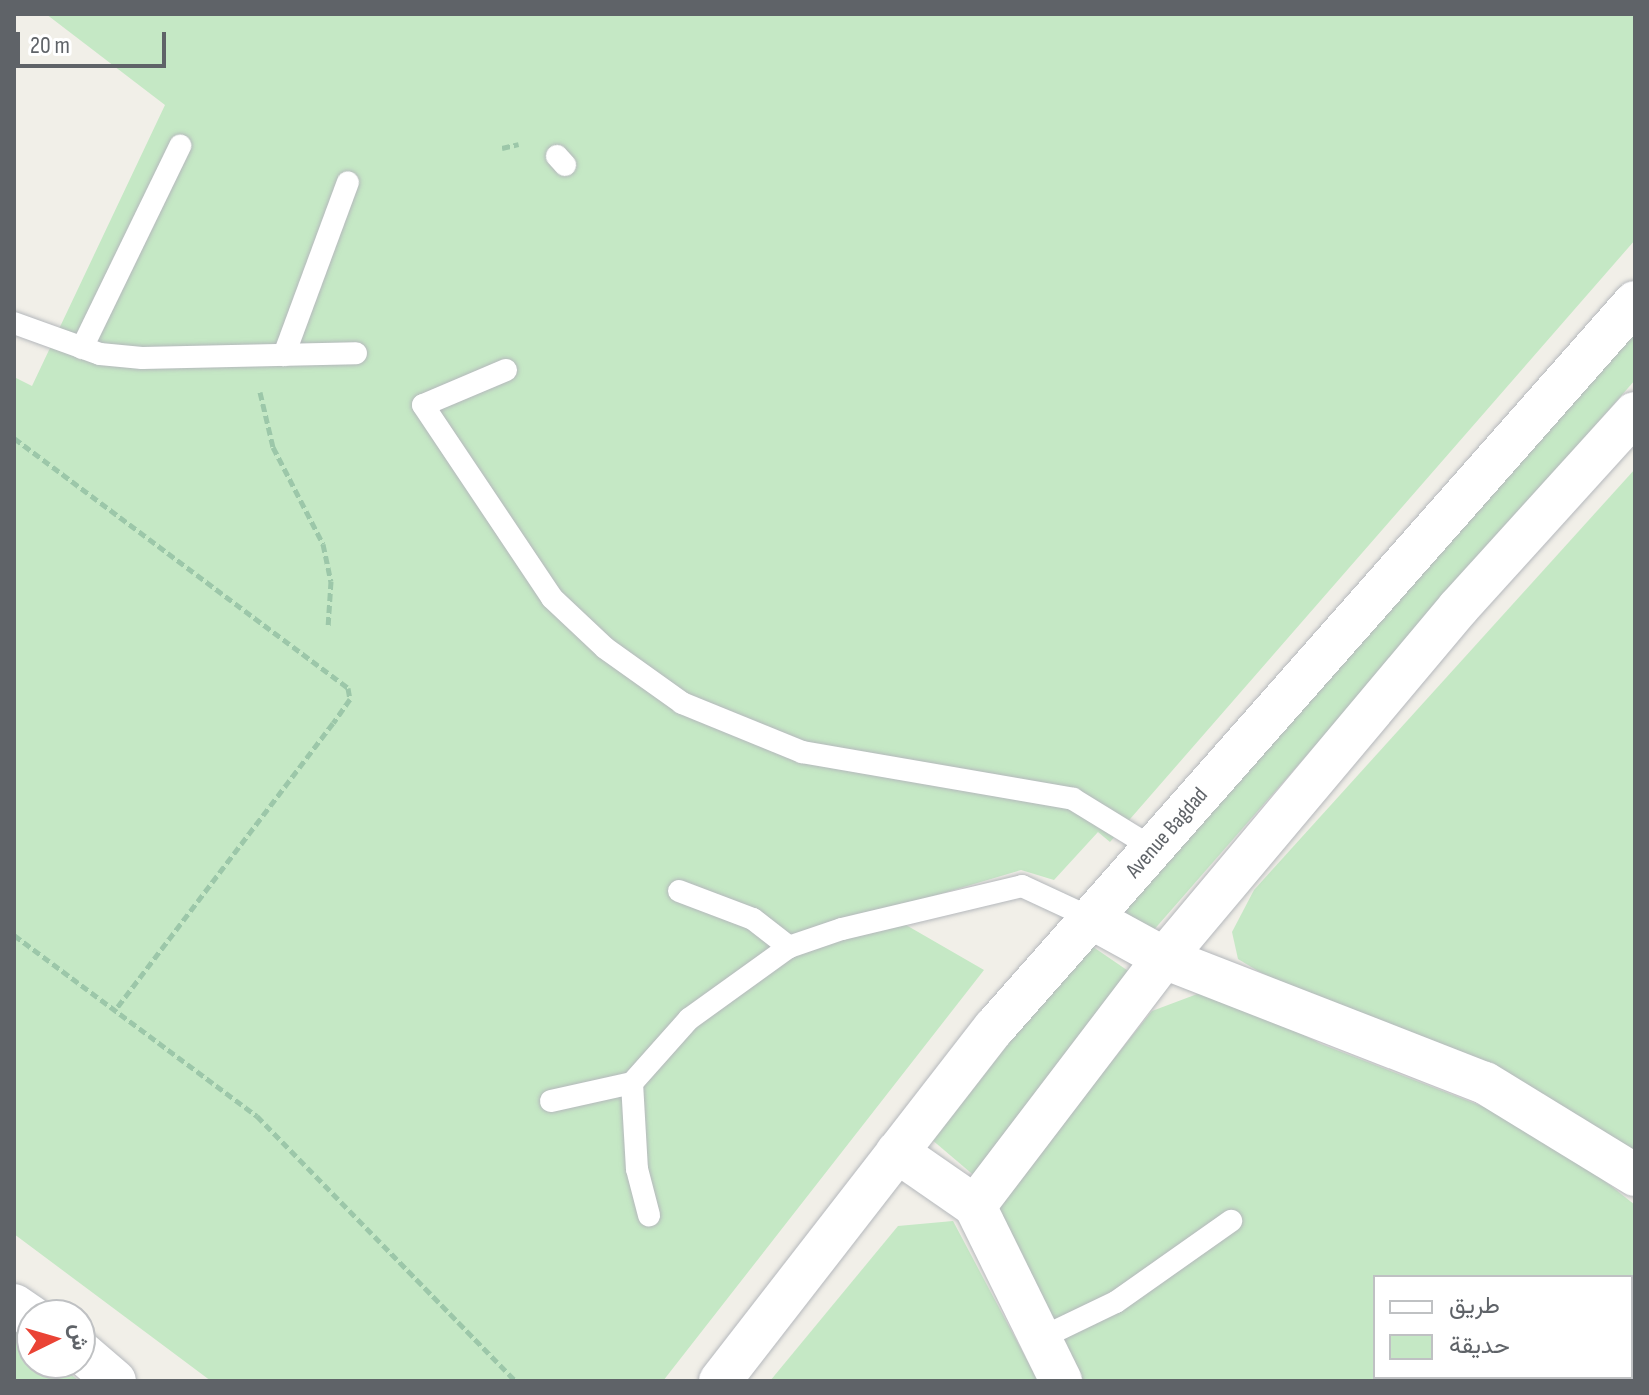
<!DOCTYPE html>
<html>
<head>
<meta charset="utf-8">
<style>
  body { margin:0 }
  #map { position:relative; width:1649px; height:1395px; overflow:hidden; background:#f1efe8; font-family:"Sofia Sans Condensed",Vazirmatn,sans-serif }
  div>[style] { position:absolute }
  .green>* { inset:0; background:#c5e8c5 }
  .path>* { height:5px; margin-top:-2.5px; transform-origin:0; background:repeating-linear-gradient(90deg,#9cc7a9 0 8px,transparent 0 12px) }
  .roads { filter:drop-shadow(0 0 2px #b5b8bc) drop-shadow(0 0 2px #b5b8bc) }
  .service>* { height:22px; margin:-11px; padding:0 11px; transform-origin:11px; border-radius:11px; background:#fff }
  .minor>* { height:42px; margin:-21px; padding:0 21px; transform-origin:21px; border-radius:21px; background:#fff }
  span { translate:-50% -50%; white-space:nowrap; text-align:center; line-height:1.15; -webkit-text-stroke:6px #fff; paint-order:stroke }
  .street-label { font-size:22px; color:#5f6368 }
  .frame { position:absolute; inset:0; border:16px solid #5f6368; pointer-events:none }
  .legend { position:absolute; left:1373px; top:1275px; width:260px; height:104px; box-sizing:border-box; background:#fff; border:2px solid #bfc1c3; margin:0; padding:10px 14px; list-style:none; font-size:24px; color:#5f6368 }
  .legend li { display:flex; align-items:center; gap:16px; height:40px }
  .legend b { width:40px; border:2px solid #bfc1c3 }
  .north { position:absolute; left:16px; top:1299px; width:80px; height:80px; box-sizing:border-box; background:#fff; border:2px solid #bfc1c3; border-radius:50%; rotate:85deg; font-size:22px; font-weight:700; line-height:32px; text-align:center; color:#5f6368 }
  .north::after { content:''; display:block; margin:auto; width:28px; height:36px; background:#ea4335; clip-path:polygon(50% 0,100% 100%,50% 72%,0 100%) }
  .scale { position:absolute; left:16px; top:32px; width:150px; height:36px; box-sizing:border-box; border:4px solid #5f6368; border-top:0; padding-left:10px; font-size:24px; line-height:28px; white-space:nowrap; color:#5f6368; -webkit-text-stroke:6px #fff; paint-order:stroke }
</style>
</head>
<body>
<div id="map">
  <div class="green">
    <div style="clip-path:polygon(46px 14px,1635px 14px,1635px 240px,1110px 842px,1098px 832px,1054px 880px,1021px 870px,903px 905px,906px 925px,984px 970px,663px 1381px,211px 1381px,14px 1234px,14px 377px,32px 386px,165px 105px)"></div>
    <div style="clip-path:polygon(1635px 321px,1635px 380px,1152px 932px,1115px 911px)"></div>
    <div style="clip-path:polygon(1635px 469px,1635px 1159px,1258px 971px,1238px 959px,1232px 932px,1254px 890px)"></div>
    <div style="clip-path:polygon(1083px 940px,1140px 979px,984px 1184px,924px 1133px)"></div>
    <div style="clip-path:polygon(evenodd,1200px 993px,1236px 1000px,1321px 1044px,1497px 1112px,1572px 1155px,1635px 1205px,1635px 1381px,1072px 1381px,991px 1212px,1152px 1011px,1200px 993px,1375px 1277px,1631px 1277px,1631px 1377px,1375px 1377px,1375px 1277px)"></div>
    <div style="clip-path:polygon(953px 1221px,1038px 1381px,770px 1381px,898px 1226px)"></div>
    <div style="clip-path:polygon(14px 1329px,32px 1343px,32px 1363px,57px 1363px,79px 1381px,14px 1381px)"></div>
  </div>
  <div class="path">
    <div style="left:502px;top:148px;width:17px;rotate:-13deg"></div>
    <div style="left:260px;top:392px;width:57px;rotate:76.7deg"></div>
    <div style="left:273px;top:447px;width:109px;rotate:62.7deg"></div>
    <div style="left:323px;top:544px;width:38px;rotate:78deg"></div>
    <div style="left:331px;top:581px;width:46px;rotate:93.7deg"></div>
    <div style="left:14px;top:438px;width:417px;rotate:36.8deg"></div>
    <div style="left:348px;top:688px;width:11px;rotate:80deg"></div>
    <div style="left:350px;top:699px;width:29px;rotate:125deg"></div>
    <div style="left:333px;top:723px;width:360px;rotate:127.2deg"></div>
    <div style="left:14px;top:935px;width:303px;rotate:36.7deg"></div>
    <div style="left:257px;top:1116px;width:371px;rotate:45.7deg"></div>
  </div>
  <div class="roads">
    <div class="service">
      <div style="left:557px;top:156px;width:12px;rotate:48deg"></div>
      <div style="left:14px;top:323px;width:91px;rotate:19.8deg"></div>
      <div style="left:100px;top:354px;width:42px;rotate:5.4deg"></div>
      <div style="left:142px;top:358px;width:214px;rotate:-1.3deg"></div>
      <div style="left:82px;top:348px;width:225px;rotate:-64.1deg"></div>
      <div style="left:284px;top:355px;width:184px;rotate:-69.7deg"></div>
      <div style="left:506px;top:370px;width:90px;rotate:157.1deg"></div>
      <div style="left:423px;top:405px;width:232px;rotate:56.2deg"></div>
      <div style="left:552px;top:598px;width:73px;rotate:43.3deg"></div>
      <div style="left:605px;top:648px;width:95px;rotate:35.5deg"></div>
      <div style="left:682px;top:703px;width:130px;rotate:22.2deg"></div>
      <div style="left:802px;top:752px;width:275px;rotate:9.8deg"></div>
      <div style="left:1073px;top:799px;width:94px;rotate:31.5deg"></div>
      <div style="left:679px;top:891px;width:79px;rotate:20.7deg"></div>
      <div style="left:753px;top:919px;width:46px;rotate:37.9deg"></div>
      <div style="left:632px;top:1083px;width:86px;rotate:86.7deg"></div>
      <div style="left:637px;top:1169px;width:48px;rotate:75.4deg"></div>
      <div style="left:551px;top:1101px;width:83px;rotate:-12.5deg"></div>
      <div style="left:632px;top:1083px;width:86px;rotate:-48.3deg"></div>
      <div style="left:689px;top:1019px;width:123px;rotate:-35.8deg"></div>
      <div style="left:789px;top:947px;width:56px;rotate:-18.8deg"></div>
      <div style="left:842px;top:929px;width:185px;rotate:-13.4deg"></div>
      <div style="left:1022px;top:886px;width:76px;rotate:24.9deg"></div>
      <div style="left:1039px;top:1339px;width:85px;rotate:-25.7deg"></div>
      <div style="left:1116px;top:1302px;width:141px;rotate:-35.2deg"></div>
    </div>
    <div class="minor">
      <div style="left:1635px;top:413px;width:262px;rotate:132.2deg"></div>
      <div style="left:1459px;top:607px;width:459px;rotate:130deg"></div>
      <div style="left:1164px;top:958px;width:344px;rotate:21.3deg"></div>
      <div style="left:1485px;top:1083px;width:176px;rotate:31.5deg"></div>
      <div style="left:897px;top:1152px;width:95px;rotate:34.7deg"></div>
      <div style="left:975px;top:1206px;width:195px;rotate:63.8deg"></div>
      <div style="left:975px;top:1206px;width:312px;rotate:-52.7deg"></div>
      <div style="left:1164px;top:958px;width:83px;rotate:-151.3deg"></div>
      <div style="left:14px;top:1305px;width:22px;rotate:34deg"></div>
      <div style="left:80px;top:1351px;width:46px;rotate:40.6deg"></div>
      <div style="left:720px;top:1381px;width:448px;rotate:-52.2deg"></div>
      <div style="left:995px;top:1027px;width:967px;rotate:-48.56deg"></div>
    </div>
  </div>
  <div class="street-label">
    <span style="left:1167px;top:833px;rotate:-49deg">Avenue Bagdad</span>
  </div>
  <div class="frame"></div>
  <ul class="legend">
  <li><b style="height:10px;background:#fff"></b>طريق</li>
  <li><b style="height:22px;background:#c5e8c5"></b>حديقة</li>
  </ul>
  <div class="north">ش</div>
  <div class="scale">20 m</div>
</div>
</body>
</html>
